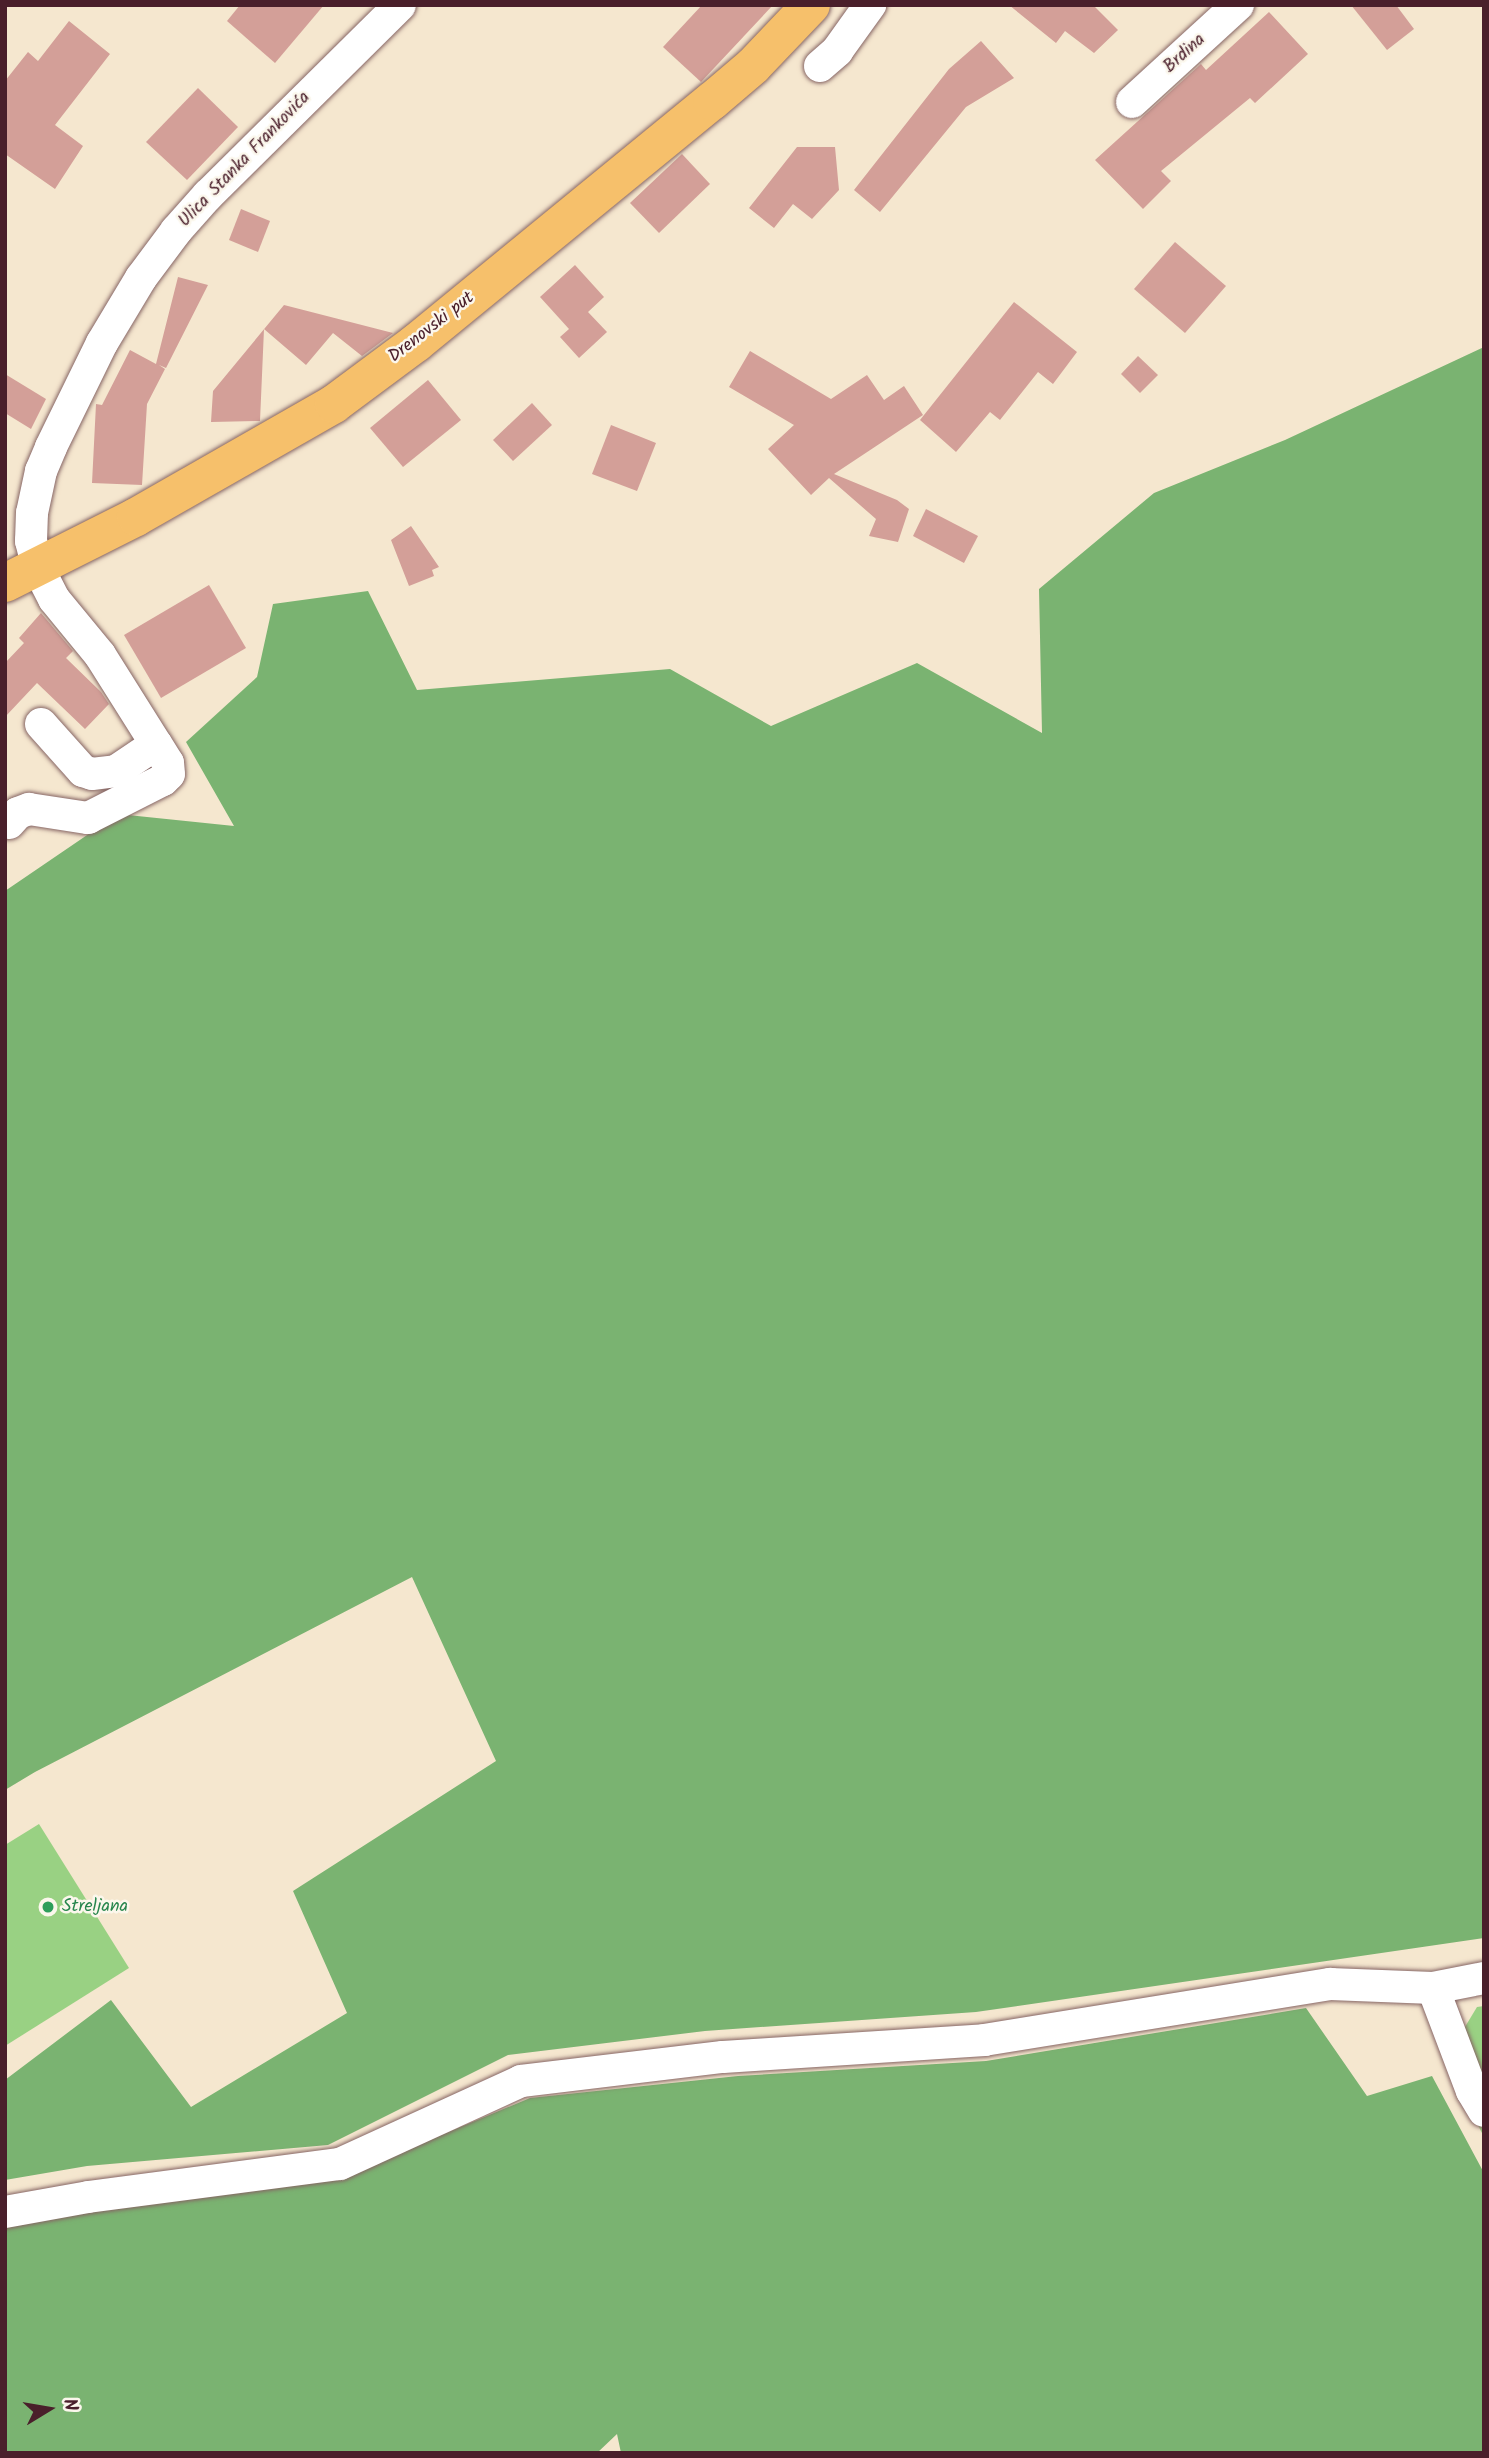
<!DOCTYPE html>
<html>
<head>
<meta charset="utf-8">
<style>
  body { margin:0 }
  #map { position:relative; width:1489px; height:2458px; overflow:hidden; background:#f5e7cf; font-family:Kalam,sans-serif }
  div>[style] { position:absolute }
  .green>* { inset:0; background:#99d183 }
  .forest>* { inset:0; background:#7ab371 }
  .building>* { inset:0; background:#d39f98 }
  .roads { filter:drop-shadow(0 0 2px #866564) drop-shadow(0 0 2px #866564) }
  .minor>* { height:32px; margin:-16px; padding:0 16px; transform-origin:16px; border-radius:16px; background:#fff }
  .major>* { height:38px; margin:-19px; padding:0 19px; transform-origin:19px; border-radius:19px; background:#f6c06b }
  .dots>* { width:19px; height:19px; translate:-50% -50%; box-sizing:border-box; border:4px solid #fbf7ec; border-radius:50% }
  span { translate:-50% -50%; white-space:nowrap; text-align:center; line-height:1.15; -webkit-text-stroke:5px #fbf7ec; paint-order:stroke }
  .street-label { font-size:18px; color:#4a1f2b }
  .leisure-label { font-size:18px; color:#27864d }
  .left { translate:0 -50%; text-align:left }
  .frame { position:absolute; inset:0; border:7px solid #4a1f2b; pointer-events:none }
  .north { position:absolute; left:14px; top:2374px; width:70px; height:70px; -webkit-text-stroke:5px #fbf7ec; paint-order:stroke; rotate:79deg; font-size:19px; font-weight:700; line-height:28px; text-align:center; color:#4a1f2b }
  .north::after { content:''; display:block; margin:auto; width:24px; height:32px; background:#4a1f2b; clip-path:polygon(50% 0,100% 100%,50% 72%,0 100%) }
</style>
</head>
<body>
<div id="map">
  <div class="green">
    <div style="clip-path:polygon(39px 1824px,129px 1968px,5px 2046px,5px 1845px)"></div>
    <div style="clip-path:polygon(1484px 2006px,1484px 2137px,1445px 2060px,1477px 2007px)"></div>
  </div>
  <div class="forest">
    <div style="clip-path:polygon(1484px 347px,1484px 1938px,976px 2012px,705px 2031px,508px 2055px,328px 2145px,87px 2166px,5px 2180px,5px 2080px,111px 2000px,191px 2107px,347px 2013px,293px 1891px,496px 1761px,412px 1577px,35px 1772px,5px 1790px,5px 891px,118px 814px,234px 826px,186px 742px,257px 677px,273px 604px,368px 591px,417px 690px,670px 669px,771px 726px,917px 663px,1042px 733px,1039px 589px,1154px 493px,1285px 440px)"></div>
    <div style="clip-path:polygon(1306px 2008px,1367px 2096px,1432px 2076px,1484px 2173px,1484px 2453px,621px 2453px,617px 2434px,597px 2453px,5px 2453px,5px 2226px,93px 2209px,341px 2177px,530px 2098px,738px 2076px,986px 2061px)"></div>
  </div>
  <div class="building">
    <div style="clip-path:polygon(240px 5px,324px 5px,275px 63px,227px 21px)"></div>
    <div style="clip-path:polygon(702px 5px,773px 5px,701px 82px,663px 47px)"></div>
    <div style="clip-path:polygon(1009px 5px,1093px 5px,1118px 30px,1094px 53px,1065px 31px,1056px 43px)"></div>
    <div style="clip-path:polygon(1351px 5px,1396px 5px,1414px 29px,1387px 50px)"></div>
    <div style="clip-path:polygon(1269px 12px,1308px 54px,1255px 103px,1250px 98px,1161px 171px,1171px 181px,1143px 209px,1095px 160px,1201px 64px,1206px 70px)"></div>
    <div style="clip-path:polygon(69px 21px,110px 54px,55px 125px,83px 146px,55px 189px,5px 154px,5px 81px,28px 52px,38px 61px)"></div>
    <div style="clip-path:polygon(981px 41px,1014px 78px,966px 107px,880px 212px,854px 190px,949px 69px)"></div>
    <div style="clip-path:polygon(198px 88px,238px 127px,187px 180px,146px 142px)"></div>
    <div style="clip-path:polygon(797px 147px,835px 147px,839px 190px,812px 219px,793px 204px,774px 228px,749px 208px)"></div>
    <div style="clip-path:polygon(682px 154px,710px 184px,659px 233px,630px 203px)"></div>
    <div style="clip-path:polygon(241px 209px,270px 221px,258px 252px,229px 240px)"></div>
    <div style="clip-path:polygon(1175px 242px,1226px 286px,1185px 333px,1134px 289px)"></div>
    <div style="clip-path:polygon(575px 265px,604px 297px,588px 312px,607px 332px,579px 358px,560px 337px,569px 329px,540px 297px)"></div>
    <div style="clip-path:polygon(178px 277px,208px 285px,166px 368px,159px 365px,165px 369px,147px 404px,142px 485px,92px 483px,96px 404px,102px 405px,130px 350px,156px 364px)"></div>
    <div style="clip-path:polygon(1014px 302px,1077px 352px,1053px 384px,1038px 372px,1000px 420px,990px 412px,956px 452px,920px 420px)"></div>
    <div style="clip-path:polygon(284px 305px,393px 333px,362px 356px,333px 333px,306px 365px,264px 329px,260px 421px,211px 422px,213px 391px)"></div>
    <div style="clip-path:polygon(750px 351px,831px 399px,867px 375px,884px 400px,904px 386px,923px 415px,834px 474px,897px 500px,909px 509px,898px 542px,869px 536px,876px 519px,829px 478px,811px 495px,768px 449px,794px 425px,729px 387px)"></div>
    <div style="clip-path:polygon(1138px 356px,1158px 375px,1140px 393px,1121px 374px)"></div>
    <div style="clip-path:polygon(5px 374px,46px 399px,31px 429px,5px 413px)"></div>
    <div style="clip-path:polygon(428px 380px,461px 420px,403px 467px,370px 428px)"></div>
    <div style="clip-path:polygon(532px 403px,552px 425px,513px 461px,493px 440px)"></div>
    <div style="clip-path:polygon(611px 425px,656px 443px,637px 491px,592px 474px)"></div>
    <div style="clip-path:polygon(926px 509px,978px 536px,964px 563px,913px 536px)"></div>
    <div style="clip-path:polygon(411px 526px,439px 567px,432px 570px,434px 576px,409px 586px,391px 540px)"></div>
    <div style="clip-path:polygon(209px 585px,246px 648px,161px 698px,124px 635px)"></div>
    <div style="clip-path:polygon(41px 613px,73px 651px,66px 658px,101px 692px,109px 704px,85px 729px,37px 683px,5px 717px,5px 663px,24px 643px,19px 638px)"></div>
  </div>
  <div class="roads">
    <div class="minor">
      <div style="left:820px;top:66px;width:23px;rotate:-41deg"></div>
      <div style="left:837px;top:51px;width:57px;rotate:-54.3deg"></div>
      <div style="left:1132px;top:102px;width:144px;rotate:-42.5deg"></div>
      <div style="left:41px;top:724px;width:63px;rotate:48.2deg"></div>
      <div style="left:83px;top:771px;width:9px;rotate:18deg"></div>
      <div style="left:92px;top:774px;width:24px;rotate:-7deg"></div>
      <div style="left:116px;top:771px;width:48px;rotate:-34deg"></div>
      <div style="left:9px;top:823px;width:13px;rotate:-48deg"></div>
      <div style="left:18px;top:813px;width:12px;rotate:-20deg"></div>
      <div style="left:29px;top:809px;width:60px;rotate:8.7deg"></div>
      <div style="left:88px;top:818px;width:84px;rotate:-26.9deg"></div>
      <div style="left:163px;top:780px;width:8px;rotate:-45deg"></div>
      <div style="left:169px;top:774px;width:11px;rotate:-95deg"></div>
      <div style="left:168px;top:763px;width:22px;rotate:-122deg"></div>
      <div style="left:156px;top:744px;width:105px;rotate:-122.2deg"></div>
      <div style="left:100px;top:655px;width:72px;rotate:-129.4deg"></div>
      <div style="left:54px;top:599px;width:38px;rotate:-117deg"></div>
      <div style="left:37px;top:565px;width:25px;rotate:-104deg"></div>
      <div style="left:31px;top:541px;width:28px;rotate:-88deg"></div>
      <div style="left:32px;top:513px;width:43px;rotate:-77.9deg"></div>
      <div style="left:41px;top:471px;width:26px;rotate:-67deg"></div>
      <div style="left:51px;top:447px;width:116px;rotate:-63.9deg"></div>
      <div style="left:102px;top:343px;width:76px;rotate:-59deg"></div>
      <div style="left:141px;top:278px;width:59px;rotate:-53.3deg"></div>
      <div style="left:176px;top:231px;width:48px;rotate:-48.4deg"></div>
      <div style="left:208px;top:195px;width:270px;rotate:-44.7deg"></div>
      <div style="left:1433px;top:1988px;width:110px;rotate:69.3deg"></div>
      <div style="left:1472px;top:2091px;width:23px;rotate:59deg"></div>
      <div style="left:5px;top:2212px;width:84px;rotate:-10.2deg"></div>
      <div style="left:88px;top:2197px;width:254px;rotate:-7.5deg"></div>
      <div style="left:340px;top:2164px;width:199px;rotate:-24.6deg"></div>
      <div style="left:521px;top:2081px;width:203px;rotate:-6.8deg"></div>
      <div style="left:723px;top:2057px;width:262px;rotate:-3.7deg"></div>
      <div style="left:984px;top:2040px;width:351px;rotate:-9.2deg"></div>
      <div style="left:1330px;top:1984px;width:103px;rotate:2.2deg"></div>
      <div style="left:1433px;top:1988px;width:52px;rotate:-11.1deg"></div>
    </div>
    <div class="major">
      <div style="left:5px;top:583px;width:147px;rotate:-26.7deg"></div>
      <div style="left:136px;top:517px;width:228px;rotate:-29.7deg"></div>
      <div style="left:334px;top:404px;width:102px;rotate:-36.6deg"></div>
      <div style="left:416px;top:343px;width:382px;rotate:-39.3deg"></div>
      <div style="left:712px;top:101px;width:54px;rotate:-40.5deg"></div>
      <div style="left:753px;top:66px;width:84px;rotate:-46.4deg"></div>
    </div>
  </div>
  <div class="dots">
    <div style="left:48px;top:1907px;background:#2e9e5b"></div>
  </div>
  <div class="street-label">
    <span style="left:1185px;top:54px;rotate:-42deg">Brdina</span>
    <span style="left:245px;top:160px;rotate:-46deg">Ulica Stanka Frankovića</span>
    <span style="left:432px;top:328px;rotate:-38deg">Drenovski put</span>
  </div>
  <div class="leisure-label">
    <span class="left" style="left:62px;top:1907px">Streljana</span>
  </div>
  <div class="frame"></div>
  <div class="north">N</div>
</div>
</body>
</html>
